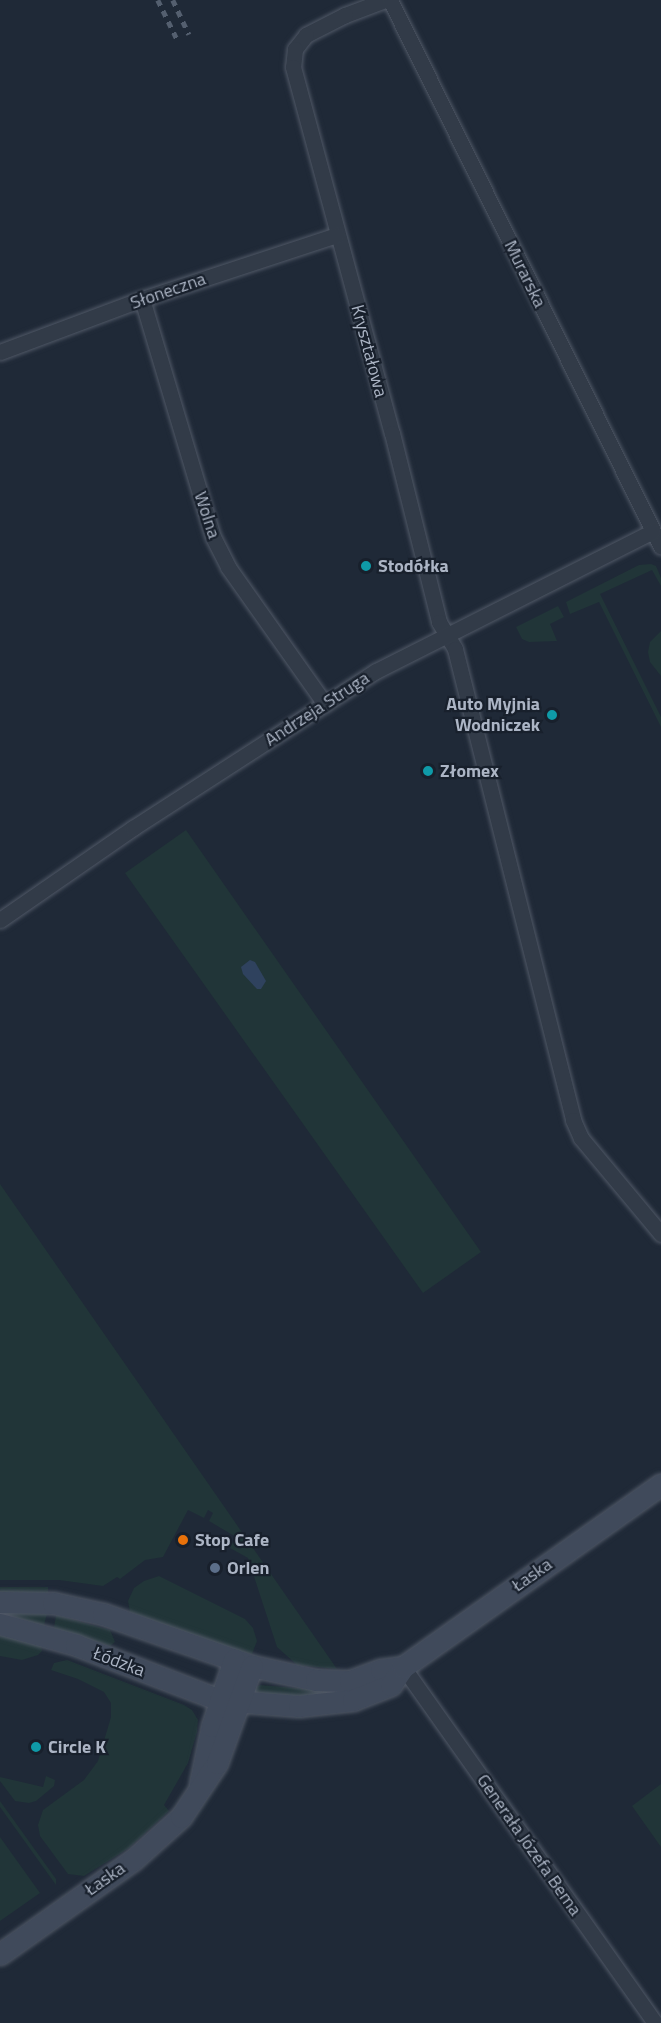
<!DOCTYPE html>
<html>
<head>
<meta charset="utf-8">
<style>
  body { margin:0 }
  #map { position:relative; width:661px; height:2023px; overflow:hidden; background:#1f2937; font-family:"Titillium Web",sans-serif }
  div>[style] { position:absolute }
  .green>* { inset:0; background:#213538 }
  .water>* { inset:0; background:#2f425e }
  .roads { filter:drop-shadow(0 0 2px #505866) drop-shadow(0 0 2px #505866) }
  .street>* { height:15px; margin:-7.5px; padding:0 7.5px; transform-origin:7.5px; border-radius:7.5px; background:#323b48 }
  .secondary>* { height:21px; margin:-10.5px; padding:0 10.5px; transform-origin:10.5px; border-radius:10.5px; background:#404a5b }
  .rail>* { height:4.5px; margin-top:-2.25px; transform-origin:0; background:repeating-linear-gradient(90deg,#545f6f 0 6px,transparent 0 12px) }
  .dots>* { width:16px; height:16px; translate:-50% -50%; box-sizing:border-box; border:3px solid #18202c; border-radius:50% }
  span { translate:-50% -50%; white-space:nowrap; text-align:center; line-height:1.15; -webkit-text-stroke:4.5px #18202c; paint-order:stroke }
  .street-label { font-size:18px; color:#acb5c5 }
  .poi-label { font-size:18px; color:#acb5c5; font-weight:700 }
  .left { translate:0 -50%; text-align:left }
  .right { translate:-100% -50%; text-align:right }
</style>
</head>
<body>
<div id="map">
  <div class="green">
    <div style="clip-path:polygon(651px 564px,656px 566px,661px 578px,661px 586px,652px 570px,600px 594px,661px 717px,661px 727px,599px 602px,570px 614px,566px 602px,639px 565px)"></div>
    <div style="clip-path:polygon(558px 606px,564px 617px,550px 624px,557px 641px,529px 642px,522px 639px,516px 627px)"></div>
    <div style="clip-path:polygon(661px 631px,661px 676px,650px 662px,648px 652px,650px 642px)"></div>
    <div style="clip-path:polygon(186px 830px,481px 1252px,423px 1293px,125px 873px)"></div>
    <div style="clip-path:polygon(0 1184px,205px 1479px,337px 1669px,297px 1665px,277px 1647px,248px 1558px,230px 1548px,236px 1537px,209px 1521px,213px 1513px,208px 1510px,204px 1518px,188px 1510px,163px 1557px,145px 1560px,120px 1579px,117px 1577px,103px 1586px,59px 1580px,0 1580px)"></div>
    <div style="clip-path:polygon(159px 1576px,245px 1619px,253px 1628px,257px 1641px,252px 1654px,225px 1648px,130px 1612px,128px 1601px,134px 1588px,144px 1581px)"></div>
    <div style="clip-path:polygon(0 1587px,48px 1587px,48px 1593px,0 1593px)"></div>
    <div style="clip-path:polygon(0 1612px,47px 1613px,44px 1626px)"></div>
    <div style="clip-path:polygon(56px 1615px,110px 1630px,115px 1642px,110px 1646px,54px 1629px)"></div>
    <div style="clip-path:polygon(0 1634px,41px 1645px,42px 1651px,38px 1655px,22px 1660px,0 1656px)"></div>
    <div style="clip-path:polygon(67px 1660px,184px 1705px,192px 1710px,198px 1720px,197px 1732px,188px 1763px,164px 1805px,169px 1811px,129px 1848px,84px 1876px,68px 1874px,40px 1836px,38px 1825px,43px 1810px,84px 1780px,98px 1761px,111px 1717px,111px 1703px,104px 1692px,78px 1679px,51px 1670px,54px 1663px)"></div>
    <div style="clip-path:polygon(260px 1685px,319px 1690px,372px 1686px,302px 1698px,253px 1692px,254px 1688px)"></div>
    <div style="clip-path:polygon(46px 1776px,55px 1780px,54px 1786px,36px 1801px,29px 1803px,15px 1801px,0 1781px,0 1777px,43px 1787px)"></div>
    <div style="clip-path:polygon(661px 1784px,661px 1847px,632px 1806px)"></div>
    <div style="clip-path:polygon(0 1801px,56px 1879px,56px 1885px,0 1807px)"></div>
    <div style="clip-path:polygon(0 1837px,40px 1893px,0 1921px)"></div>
  </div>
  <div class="water">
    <div style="clip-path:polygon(250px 960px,255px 962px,266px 981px,261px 989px,257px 989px,243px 974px,241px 967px)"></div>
  </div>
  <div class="roads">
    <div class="street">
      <div style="left:385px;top:0;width:43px;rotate:159.4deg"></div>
      <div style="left:345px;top:15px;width:44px;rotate:152.9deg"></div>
      <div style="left:306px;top:35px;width:18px;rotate:128deg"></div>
      <div style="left:295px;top:49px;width:18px;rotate:96deg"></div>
      <div style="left:293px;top:67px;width:379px;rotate:74.9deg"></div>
      <div style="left:392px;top:433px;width:195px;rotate:76deg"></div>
      <div style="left:439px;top:622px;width:31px;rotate:59deg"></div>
      <div style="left:455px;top:649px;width:486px;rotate:75.9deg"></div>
      <div style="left:573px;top:1120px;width:20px;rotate:66deg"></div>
      <div style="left:581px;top:1138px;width:125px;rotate:50.2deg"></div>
      <div style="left:390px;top:0;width:610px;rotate:63.64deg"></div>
      <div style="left:142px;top:299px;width:248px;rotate:73.4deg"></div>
      <div style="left:213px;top:537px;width:34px;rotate:63deg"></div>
      <div style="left:228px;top:567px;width:168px;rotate:54.7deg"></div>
      <div style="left:0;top:352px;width:152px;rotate:-20.5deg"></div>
      <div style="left:142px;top:299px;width:205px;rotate:-18.2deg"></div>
      <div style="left:0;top:920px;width:162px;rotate:-34.7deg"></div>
      <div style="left:133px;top:828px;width:289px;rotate:-32.9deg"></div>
      <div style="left:376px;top:671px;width:310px;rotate:-26.8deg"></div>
      <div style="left:403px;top:1667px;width:436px;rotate:54.7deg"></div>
    </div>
    <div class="secondary">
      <div style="left:0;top:1602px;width:53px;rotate:1.1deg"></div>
      <div style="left:53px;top:1603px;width:51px;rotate:12.4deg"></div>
      <div style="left:103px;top:1614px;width:158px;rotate:19.2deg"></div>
      <div style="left:252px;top:1666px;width:66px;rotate:12.3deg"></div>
      <div style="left:316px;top:1680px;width:34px;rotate:2deg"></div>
      <div style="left:350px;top:1681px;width:33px;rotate:-20deg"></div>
      <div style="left:381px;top:1670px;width:22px;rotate:-8deg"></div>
      <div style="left:0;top:1624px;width:79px;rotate:15.4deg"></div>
      <div style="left:76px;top:1645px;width:154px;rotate:20.9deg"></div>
      <div style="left:220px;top:1700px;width:79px;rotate:4.3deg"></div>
      <div style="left:299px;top:1706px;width:54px;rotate:-6.3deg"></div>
      <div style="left:353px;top:1700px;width:41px;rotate:-21.5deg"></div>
      <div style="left:391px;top:1685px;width:22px;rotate:-56deg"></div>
      <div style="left:403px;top:1667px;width:316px;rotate:-35.3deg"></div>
      <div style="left:200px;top:1784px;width:59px;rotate:-78.3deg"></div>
      <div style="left:212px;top:1726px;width:70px;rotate:-71.6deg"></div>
      <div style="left:0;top:1954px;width:163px;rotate:-35.3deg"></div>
      <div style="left:133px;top:1860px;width:64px;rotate:-41.9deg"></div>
      <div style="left:181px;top:1817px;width:65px;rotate:-56.3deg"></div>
      <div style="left:217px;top:1763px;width:103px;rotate:-70.2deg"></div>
    </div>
  </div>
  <div class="rail">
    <div style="left:158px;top:0;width:43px;rotate:64deg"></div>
    <div style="left:173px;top:0;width:38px;rotate:65deg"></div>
  </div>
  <div class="dots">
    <div style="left:366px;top:566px;background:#0f9aa8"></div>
    <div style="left:552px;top:715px;background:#0f9aa8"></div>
    <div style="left:428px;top:771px;background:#0f9aa8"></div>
    <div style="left:183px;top:1540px;background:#e8710a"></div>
    <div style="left:215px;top:1568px;background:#5c6f8a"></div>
    <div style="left:36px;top:1747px;background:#0f9aa8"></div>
  </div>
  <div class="street-label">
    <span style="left:525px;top:274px;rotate:64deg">Murarska</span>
    <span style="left:168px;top:291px;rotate:-19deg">Słoneczna</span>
    <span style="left:369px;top:351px;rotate:75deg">Kryształowa</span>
    <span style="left:207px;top:515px;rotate:72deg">Wolna</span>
    <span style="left:317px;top:709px;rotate:-33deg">Andrzeja Struga</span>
    <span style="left:532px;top:1575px;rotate:-35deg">Łaska</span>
    <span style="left:119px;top:1662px;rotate:21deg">Łódzka</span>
    <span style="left:529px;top:1845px;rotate:55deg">Generała Józefa Bema</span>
    <span style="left:105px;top:1879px;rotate:-35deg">Łaska</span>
  </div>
  <div class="poi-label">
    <span class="left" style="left:378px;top:566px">Stodółka</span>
    <span class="right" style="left:540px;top:715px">Auto Myjnia<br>Wodniczek</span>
    <span class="left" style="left:440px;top:771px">Złomex</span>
    <span class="left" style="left:195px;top:1540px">Stop Cafe</span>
    <span class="left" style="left:227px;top:1568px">Orlen</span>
    <span class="left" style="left:48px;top:1747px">Circle K</span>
  </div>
</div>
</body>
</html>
